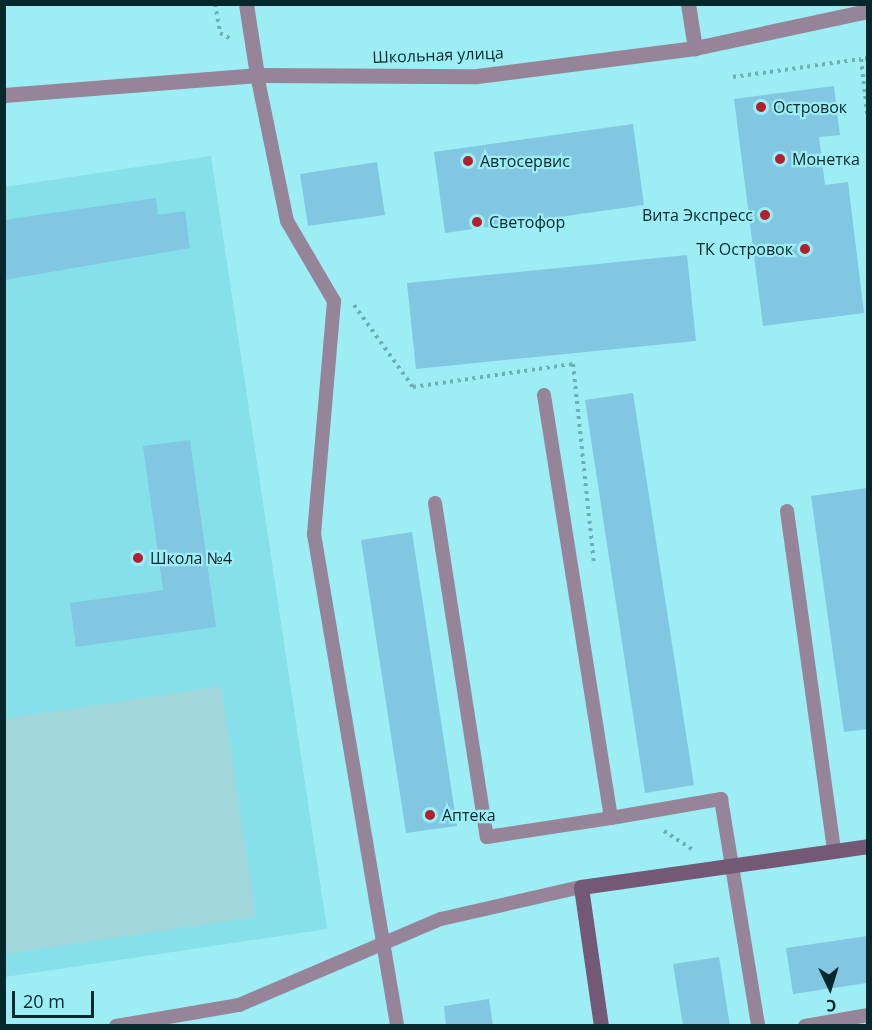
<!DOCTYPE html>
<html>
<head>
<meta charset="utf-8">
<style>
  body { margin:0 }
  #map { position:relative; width:872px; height:1030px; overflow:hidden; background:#9dedf5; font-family:"Open Sans",sans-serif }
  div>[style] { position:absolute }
  .built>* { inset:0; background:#85e0e9 }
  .green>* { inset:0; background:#a1d6db }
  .building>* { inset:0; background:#82c7e1 }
  .path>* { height:4px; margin-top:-2px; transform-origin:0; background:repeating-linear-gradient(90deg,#6dafb6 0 3px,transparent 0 7.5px) }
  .lane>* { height:14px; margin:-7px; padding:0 7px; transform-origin:7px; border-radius:7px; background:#968498 }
  .street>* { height:15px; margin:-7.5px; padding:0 7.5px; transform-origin:7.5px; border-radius:7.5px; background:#968498 }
  .secondary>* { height:15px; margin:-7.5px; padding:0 7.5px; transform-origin:7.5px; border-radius:7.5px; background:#745976 }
  .dots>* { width:16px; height:16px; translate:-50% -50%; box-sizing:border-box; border:3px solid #9dedf5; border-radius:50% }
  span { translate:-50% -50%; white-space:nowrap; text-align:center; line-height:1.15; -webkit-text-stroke:4.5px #9dedf5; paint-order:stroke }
  .street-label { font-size:16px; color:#04282b }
  .poi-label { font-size:16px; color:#04282b }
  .left { translate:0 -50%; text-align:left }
  .right { translate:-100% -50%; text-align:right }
  .frame { position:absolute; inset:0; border:6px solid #04282b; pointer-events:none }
  .north { position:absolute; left:800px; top:958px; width:60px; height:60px; -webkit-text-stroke:4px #9dedf5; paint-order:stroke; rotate:176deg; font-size:16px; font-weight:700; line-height:24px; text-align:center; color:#04282b }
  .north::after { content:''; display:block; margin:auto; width:21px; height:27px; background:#04282b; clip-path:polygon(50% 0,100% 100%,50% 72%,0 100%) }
  .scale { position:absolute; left:12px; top:991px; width:82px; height:27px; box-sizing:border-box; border:3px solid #04282b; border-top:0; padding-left:8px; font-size:18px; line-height:21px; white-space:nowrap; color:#04282b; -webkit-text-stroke:4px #9dedf5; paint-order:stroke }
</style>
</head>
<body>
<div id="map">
  <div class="built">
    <div style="clip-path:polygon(211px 156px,327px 929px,5px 977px,5px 187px)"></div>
  </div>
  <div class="green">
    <div style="clip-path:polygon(221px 686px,256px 917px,5px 954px,5px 719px)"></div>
  </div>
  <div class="building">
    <div style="clip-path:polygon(834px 86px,840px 135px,819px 137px,825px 185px,848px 182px,864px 313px,763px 326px,734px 99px)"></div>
    <div style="clip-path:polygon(633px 124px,644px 205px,445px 233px,434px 152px)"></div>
    <div style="clip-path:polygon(377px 162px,385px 215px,308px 226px,300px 174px)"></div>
    <div style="clip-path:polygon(156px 198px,158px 215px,185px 211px,190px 248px,4px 280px,4px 220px)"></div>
    <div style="clip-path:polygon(687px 255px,696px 341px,416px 369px,407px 283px)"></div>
    <div style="clip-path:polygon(633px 393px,694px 785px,645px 793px,585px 400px)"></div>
    <div style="clip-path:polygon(190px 440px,216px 627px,76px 647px,70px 603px,163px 590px,143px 446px)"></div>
    <div style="clip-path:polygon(867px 488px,867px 729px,844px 732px,811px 496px)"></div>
    <div style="clip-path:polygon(412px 532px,457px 826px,406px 833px,361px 540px)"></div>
    <div style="clip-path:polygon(867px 936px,867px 983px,793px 994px,786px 948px)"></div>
    <div style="clip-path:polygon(719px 957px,730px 1026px,683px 1026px,673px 964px)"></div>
    <div style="clip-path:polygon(489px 999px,493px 1026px,446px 1026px,444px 1006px)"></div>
  </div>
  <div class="path">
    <div style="left:215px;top:4px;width:29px;rotate:80deg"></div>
    <div style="left:220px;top:33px;width:13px;rotate:29deg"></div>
    <div style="left:868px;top:58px;width:7px;rotate:172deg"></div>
    <div style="left:861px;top:59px;width:62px;rotate:83.6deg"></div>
    <div style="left:733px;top:77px;width:129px;rotate:-8deg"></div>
    <div style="left:354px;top:305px;width:101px;rotate:54.3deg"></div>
    <div style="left:413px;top:387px;width:162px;rotate:-8.2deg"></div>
    <div style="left:573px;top:364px;width:201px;rotate:84deg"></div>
    <div style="left:664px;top:831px;width:35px;rotate:33deg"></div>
  </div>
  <div class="lane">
    <div style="left:257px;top:75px;width:149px;rotate:78.4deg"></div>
    <div style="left:287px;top:221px;width:93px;rotate:59.6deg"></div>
    <div style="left:334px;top:301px;width:234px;rotate:94.9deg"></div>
    <div style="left:314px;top:534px;width:499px;rotate:80.4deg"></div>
    <div style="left:544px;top:395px;width:428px;rotate:81deg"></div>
    <div style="left:611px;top:818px;width:112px;rotate:-9.8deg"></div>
    <div style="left:721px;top:799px;width:230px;rotate:80.7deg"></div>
    <div style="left:435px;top:503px;width:338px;rotate:81.2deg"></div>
    <div style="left:487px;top:837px;width:125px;rotate:-8.7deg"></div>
    <div style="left:787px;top:511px;width:343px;rotate:82.1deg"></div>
    <div style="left:116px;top:1026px;width:125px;rotate:-9.7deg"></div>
    <div style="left:239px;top:1005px;width:220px;rotate:-23.1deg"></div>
    <div style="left:441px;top:919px;width:144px;rotate:-12.9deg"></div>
    <div style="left:805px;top:1026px;width:64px;rotate:-9.9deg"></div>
  </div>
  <div class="street">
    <div style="left:246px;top:4px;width:72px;rotate:81.2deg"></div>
    <div style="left:688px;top:4px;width:45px;rotate:81deg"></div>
    <div style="left:4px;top:95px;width:254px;rotate:-4.5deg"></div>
    <div style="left:257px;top:75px;width:220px;rotate:0.3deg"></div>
    <div style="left:477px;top:76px;width:220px;rotate:-7.3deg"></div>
    <div style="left:695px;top:48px;width:177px;rotate:-12.1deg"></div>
  </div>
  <div class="secondary">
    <div style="left:601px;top:1026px;width:140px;rotate:-98.2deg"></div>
    <div style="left:581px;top:887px;width:290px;rotate:-8.1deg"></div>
  </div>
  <div class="dots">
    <div style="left:761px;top:107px;background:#b2202b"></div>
    <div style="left:780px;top:159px;background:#b2202b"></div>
    <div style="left:468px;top:161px;background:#b2202b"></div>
    <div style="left:765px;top:215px;background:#b2202b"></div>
    <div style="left:477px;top:222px;background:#b2202b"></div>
    <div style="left:805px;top:249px;background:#b2202b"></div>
    <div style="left:138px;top:558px;background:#b2202b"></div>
    <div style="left:430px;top:815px;background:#b2202b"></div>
  </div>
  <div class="street-label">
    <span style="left:438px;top:55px;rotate:-2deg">Школьная улица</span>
  </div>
  <div class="poi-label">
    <span class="left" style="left:773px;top:107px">Островок</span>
    <span class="left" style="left:792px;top:159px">Монетка</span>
    <span class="left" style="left:480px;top:161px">Автосервис</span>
    <span class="right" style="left:753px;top:215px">Вита Экспресс</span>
    <span class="left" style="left:489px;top:222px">Светофор</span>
    <span class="right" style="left:793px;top:249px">ТК Островок</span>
    <span class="left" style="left:150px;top:558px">Школа №4</span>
    <span class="left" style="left:442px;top:815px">Аптека</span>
  </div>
  <div class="frame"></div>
  <div class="north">С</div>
  <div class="scale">20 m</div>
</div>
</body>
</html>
